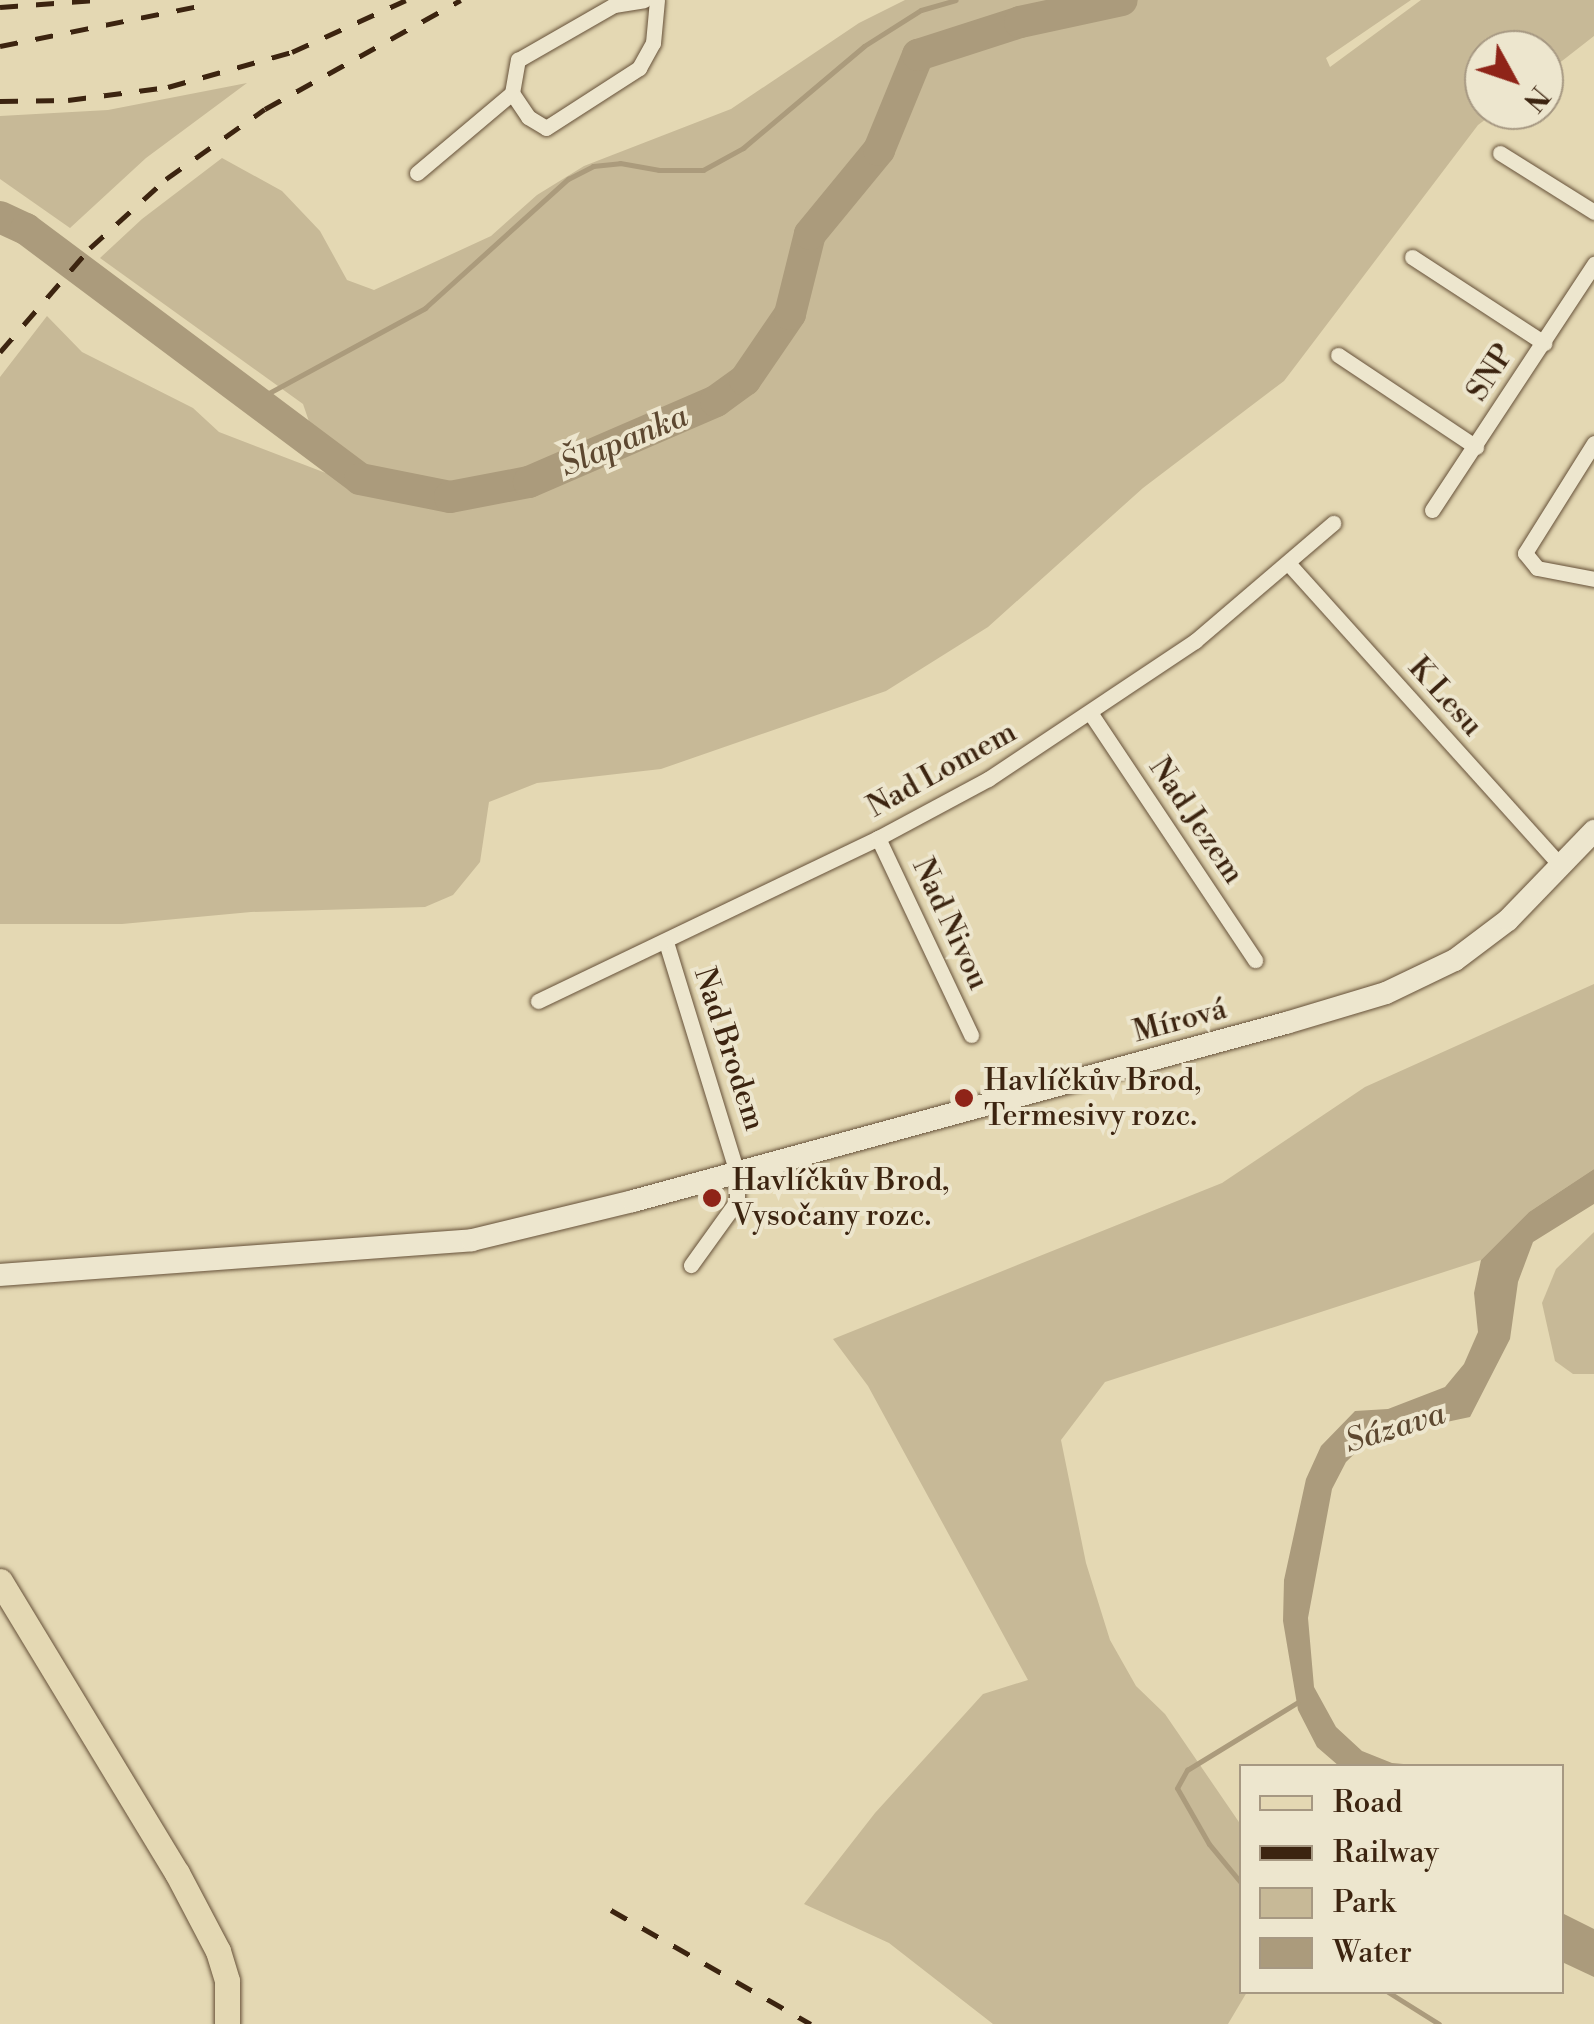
<!DOCTYPE html>
<html>
<head>
<meta charset="utf-8">
<style>
  body { margin:0 }
  #map { position:relative; width:1594px; height:2024px; overflow:hidden; background:#e4d8b3; font-family:"Libre Bodoni",serif }
  div>[style] { position:absolute }
  .green>* { inset:0; background:#c7b997 }
  .water>* { inset:0; background:#ab9b7c }
  .stream>* { height:5px; margin:-2.5px; padding:0 2.5px; transform-origin:2.5px; border-radius:2.5px; background:#ab9b7c }
  .river>* { height:32px; margin:-16px; padding:0 16px; transform-origin:16px; border-radius:16px; background:#ab9b7c }
  .roads { filter:drop-shadow(0 0 2px #665139) drop-shadow(0 0 2px #665139) }
  .street>* { height:15px; margin:-7.5px; padding:0 7.5px; transform-origin:7.5px; border-radius:7.5px; background:#ede6ce }
  .secondary>* { height:22px; margin:-11px; padding:0 11px; transform-origin:11px; border-radius:11px; background:#ede6ce }
  .primary>* { height:25px; margin:-12.5px; padding:0 12.5px; transform-origin:12.5px; border-radius:12.5px; background:#e4d8b3 }
  .rail>* { height:5px; margin-top:-2.5px; transform-origin:0; background:repeating-linear-gradient(90deg,#3c2410 0 18px,transparent 0 36px) }
  .dots>* { width:28px; height:28px; translate:-50% -50%; box-sizing:border-box; border:5px solid #ede6ce; border-radius:50% }
  span { translate:-50% -50%; white-space:nowrap; text-align:center; line-height:1.15; -webkit-text-stroke:8px #ede6ce; paint-order:stroke }
  .street-label { font-size:30px; color:#3c2410 }
  .poi-label { font-size:30px; color:#3c2410 }
  .left { translate:0 -50%; text-align:left }
  .water-label { font-size:32px; color:#5d4830; font-style:italic }
  .legend { position:absolute; left:1239px; top:1764px; width:325px; height:230px; box-sizing:border-box; background:#ede6ce; border:2px solid #a69882; margin:0; padding:12px 18px; list-style:none; font-size:30px; color:#3c2410 }
  .legend li { display:flex; align-items:center; gap:20px; height:50px }
  .legend b { width:50px; border:2px solid #a69882 }
  .north { position:absolute; left:1464px; top:30px; width:100px; height:100px; box-sizing:border-box; background:#ede6ce; border:2px solid #a69882; border-radius:50%; rotate:130deg; font-size:28px; font-weight:700; line-height:40px; text-align:center; color:#3c2410 }
  .north::after { content:''; display:block; margin:auto; width:35px; height:45px; background:#8f2418; clip-path:polygon(50% 0,100% 100%,50% 72%,0 100%) }
</style>
</head>
<body>
<div id="map">
  <div class="green">
    <div style="clip-path:polygon(905px 0,1411px 0,1326px 58px,1330px 67px,1421px 0,1594px 0,1594px 36px,1544px 75px,1544px 50px,1484px 50px,1484px 110px,1498px 110px,1478px 125px,1284px 381px,1143px 488px,988px 627px,886px 691px,661px 769px,537px 783px,489px 802px,480px 862px,453px 895px,425px 907px,251px 912px,122px 924px,0 924px,0 377px,47px 316px,82px 352px,193px 408px,219px 432px,404px 503px,388px 473px,358px 466px,316px 442px,303px 404px,100px 258px,142px 219px,222px 158px,282px 191px,320px 231px,347px 280px,374px 290px,491px 236px,537px 195px,584px 166px,731px 109px,859px 23px)"></div>
    <div style="clip-path:polygon(247px 83px,146px 158px,70px 228px,0 179px,0 116px,108px 110px)"></div>
    <div style="clip-path:polygon(1594px 984px,1594px 1169px,1529px 1212px,1481px 1260px,1105px 1382px,1061px 1440px,1086px 1563px,1110px 1640px,1136px 1686px,1165px 1714px,1241px 1825px,1242px 1992px,1247px 1992px,1228px 2024px,993px 2024px,889px 1943px,804px 1904px,875px 1813px,983px 1694px,1028px 1680px,868px 1386px,833px 1339px,1222px 1183px,1365px 1087px)"></div>
    <div style="clip-path:polygon(1594px 1232px,1594px 1374px,1573px 1374px,1555px 1361px,1542px 1303px,1556px 1269px)"></div>
  </div>
  <div class="water">
    <div style="clip-path:polygon(1594px 1169px,1594px 1204px,1533px 1242px,1518px 1282px,1510px 1339px,1470px 1417px,1371px 1438px,1346px 1462px,1332px 1489px,1308px 1618px,1314px 1687px,1336px 1727px,1362px 1751px,1392px 1763px,1426px 1766px,1339px 1766px,1317px 1747px,1298px 1710px,1283px 1621px,1284px 1580px,1306px 1479px,1321px 1446px,1355px 1411px,1388px 1409px,1445px 1387px,1464px 1364px,1478px 1332px,1474px 1293px,1481px 1260px,1529px 1212px)"></div>
    <div style="clip-path:polygon(1562px 1913px,1594px 1929px,1594px 1977px,1562px 1962px)"></div>
  </div>
  <div class="stream">
    <div style="left:254px;top:401px;width:195px;rotate:-28.5deg"></div>
    <div style="left:425px;top:308px;width:193px;rotate:-42.1deg"></div>
    <div style="left:568px;top:179px;width:28px;rotate:-27deg"></div>
    <div style="left:593px;top:166px;width:27px;rotate:-6deg"></div>
    <div style="left:620px;top:163px;width:40px;rotate:10deg"></div>
    <div style="left:659px;top:170px;width:44px"></div>
    <div style="left:703px;top:170px;width:46px;rotate:-28.8deg"></div>
    <div style="left:743px;top:148px;width:158px;rotate:-40.1deg"></div>
    <div style="left:864px;top:46px;width:67px;rotate:-32.3deg"></div>
    <div style="left:921px;top:10px;width:36px;rotate:-16deg"></div>
    <div style="left:1242px;top:1884px;width:52px;rotate:-129.5deg"></div>
    <div style="left:1209px;top:1844px;width:64px;rotate:-119.7deg"></div>
    <div style="left:1177px;top:1788px;width:21px;rotate:-61deg"></div>
    <div style="left:1187px;top:1770px;width:130px;rotate:-31.5deg"></div>
    <div style="left:1388px;top:1992px;width:60px;rotate:32.1deg"></div>
  </div>
  <div class="river">
    <div style="left:0;top:217px;width:29px;rotate:25deg"></div>
    <div style="left:26px;top:229px;width:417px;rotate:36.8deg"></div>
    <div style="left:360px;top:479px;width:92px;rotate:11.3deg"></div>
    <div style="left:450px;top:497px;width:80px;rotate:-10.8deg"></div>
    <div style="left:529px;top:482px;width:204px;rotate:-23.4deg"></div>
    <div style="left:716px;top:401px;width:36px;rotate:-36deg"></div>
    <div style="left:745px;top:380px;width:80px;rotate:-55.7deg"></div>
    <div style="left:790px;top:314px;width:82px;rotate:-76deg"></div>
    <div style="left:810px;top:234px;width:109px;rotate:-50.6deg"></div>
    <div style="left:879px;top:150px;width:103px;rotate:-67.7deg"></div>
    <div style="left:918px;top:55px;width:107px;rotate:-17.9deg"></div>
    <div style="left:1020px;top:22px;width:104px;rotate:-12.2deg"></div>
  </div>
  <div class="roads">
    <div class="street">
      <div style="left:512px;top:93px;width:29px;rotate:56deg"></div>
      <div style="left:528px;top:117px;width:21px;rotate:31deg"></div>
      <div style="left:546px;top:128px;width:111px;rotate:-32.8deg"></div>
      <div style="left:639px;top:68px;width:29px;rotate:-61deg"></div>
      <div style="left:653px;top:43px;width:43px;rotate:-84.7deg"></div>
      <div style="left:1500px;top:153px;width:111px;rotate:32.1deg"></div>
      <div style="left:417px;top:173px;width:124px;rotate:-40.1deg"></div>
      <div style="left:512px;top:93px;width:34px;rotate:-80deg"></div>
      <div style="left:518px;top:60px;width:111px;rotate:-29.8deg"></div>
      <div style="left:614px;top:5px;width:30px;rotate:-9deg"></div>
      <div style="left:1412px;top:257px;width:158px;rotate:33.1deg"></div>
      <div style="left:1338px;top:355px;width:166px;rotate:33.7deg"></div>
      <div style="left:1594px;top:443px;width:130px;rotate:122.1deg"></div>
      <div style="left:1525px;top:553px;width:19px;rotate:51deg"></div>
      <div style="left:1537px;top:568px;width:58px;rotate:10.9deg"></div>
      <div style="left:1432px;top:510px;width:295px;rotate:-56.6deg"></div>
      <div style="left:1289px;top:564px;width:406px;rotate:48deg"></div>
      <div style="left:1091px;top:714px;width:296px;rotate:56.3deg"></div>
      <div style="left:878px;top:838px;width:218px;rotate:64.7deg"></div>
      <div style="left:666px;top:942px;width:242px;rotate:72.9deg"></div>
      <div style="left:737px;top:1173px;width:28px;rotate:90deg"></div>
      <div style="left:737px;top:1201px;width:79px;rotate:125.7deg"></div>
      <div style="left:538px;top:1001px;width:377px;rotate:-25.6deg"></div>
      <div style="left:878px;top:838px;width:125px;rotate:-28.2deg"></div>
      <div style="left:988px;top:779px;width:249px;rotate:-33.7deg"></div>
      <div style="left:1195px;top:641px;width:182px;rotate:-40.5deg"></div>
    </div>
    <div class="secondary">
      <div style="left:0;top:1275px;width:473px;rotate:-4.2deg"></div>
      <div style="left:472px;top:1240px;width:166px;rotate:-13.6deg"></div>
      <div style="left:633px;top:1201px;width:677px;rotate:-15.25deg"></div>
      <div style="left:1286px;top:1023px;width:104px;rotate:-16.7deg"></div>
      <div style="left:1386px;top:993px;width:76px;rotate:-25.6deg"></div>
      <div style="left:1455px;top:960px;width:66px;rotate:-37deg"></div>
      <div style="left:1508px;top:920px;width:124px;rotate:-46deg"></div>
    </div>
    <div class="primary">
      <div style="left:0;top:1581px;width:341px;rotate:58.8deg"></div>
      <div style="left:177px;top:1873px;width:88px;rotate:62.3deg"></div>
      <div style="left:218px;top:1951px;width:31px;rotate:73deg"></div>
      <div style="left:227px;top:1981px;width:43px;rotate:90deg"></div>
    </div>
  </div>
  <div class="rail">
    <div style="left:0;top:7px;width:96px;rotate:-4.2deg"></div>
    <div style="left:0;top:46px;width:212px;rotate:-11.4deg"></div>
    <div style="left:0;top:101px;width:68px;rotate:-0.8deg"></div>
    <div style="left:68px;top:100px;width:101px;rotate:-7.4deg"></div>
    <div style="left:168px;top:87px;width:129px;rotate:-15.8deg"></div>
    <div style="left:292px;top:52px;width:125px;rotate:-24.5deg"></div>
    <div style="left:0;top:352px;width:138px;rotate:-49.1deg"></div>
    <div style="left:90px;top:248px;width:103px;rotate:-42.2deg"></div>
    <div style="left:166px;top:179px;width:121px;rotate:-35.3deg"></div>
    <div style="left:265px;top:109px;width:224px;rotate:-29.1deg"></div>
    <div style="left:611px;top:1910px;width:230px;rotate:29.7deg"></div>
  </div>
  <div class="dots">
    <div style="left:964px;top:1098px;background:#8f2418"></div>
    <div style="left:712px;top:1198px;background:#8f2418"></div>
  </div>
  <div class="street-label">
    <span style="left:1491px;top:373px;rotate:-57deg">SNP</span>
    <span style="left:1445px;top:697px;rotate:48deg">K Lesu</span>
    <span style="left:942px;top:770px;rotate:-29deg">Nad Lomem</span>
    <span style="left:1196px;top:821px;rotate:56deg">Nad Jezem</span>
    <span style="left:950px;top:924px;rotate:65deg">Nad Nivou</span>
    <span style="left:1180px;top:1021px;rotate:-15deg">Mírová</span>
    <span style="left:729px;top:1049px;rotate:72deg">Nad Brodem</span>
  </div>
  <div class="poi-label">
    <span class="left" style="left:984px;top:1098px">Havlíčkův Brod,<br>Termesivy rozc.</span>
    <span class="left" style="left:732px;top:1198px">Havlíčkův Brod,<br>Vysočany rozc.</span>
  </div>
  <div class="water-label">
    <span style="left:624px;top:441px;rotate:-23deg">Šlapanka</span>
    <span style="left:1395px;top:1428px;rotate:-17deg">Sázava</span>
  </div>
  <ul class="legend">
  <li><b style="height:12px;background:#e4d8b3"></b>Road</li>
  <li><b style="height:12px;background:#3c2410"></b>Railway</li>
  <li><b style="height:28px;background:#c7b997"></b>Park</li>
  <li><b style="height:28px;background:#ab9b7c"></b>Water</li>
  </ul>
  <div class="north">N</div>
</div>
</body>
</html>
